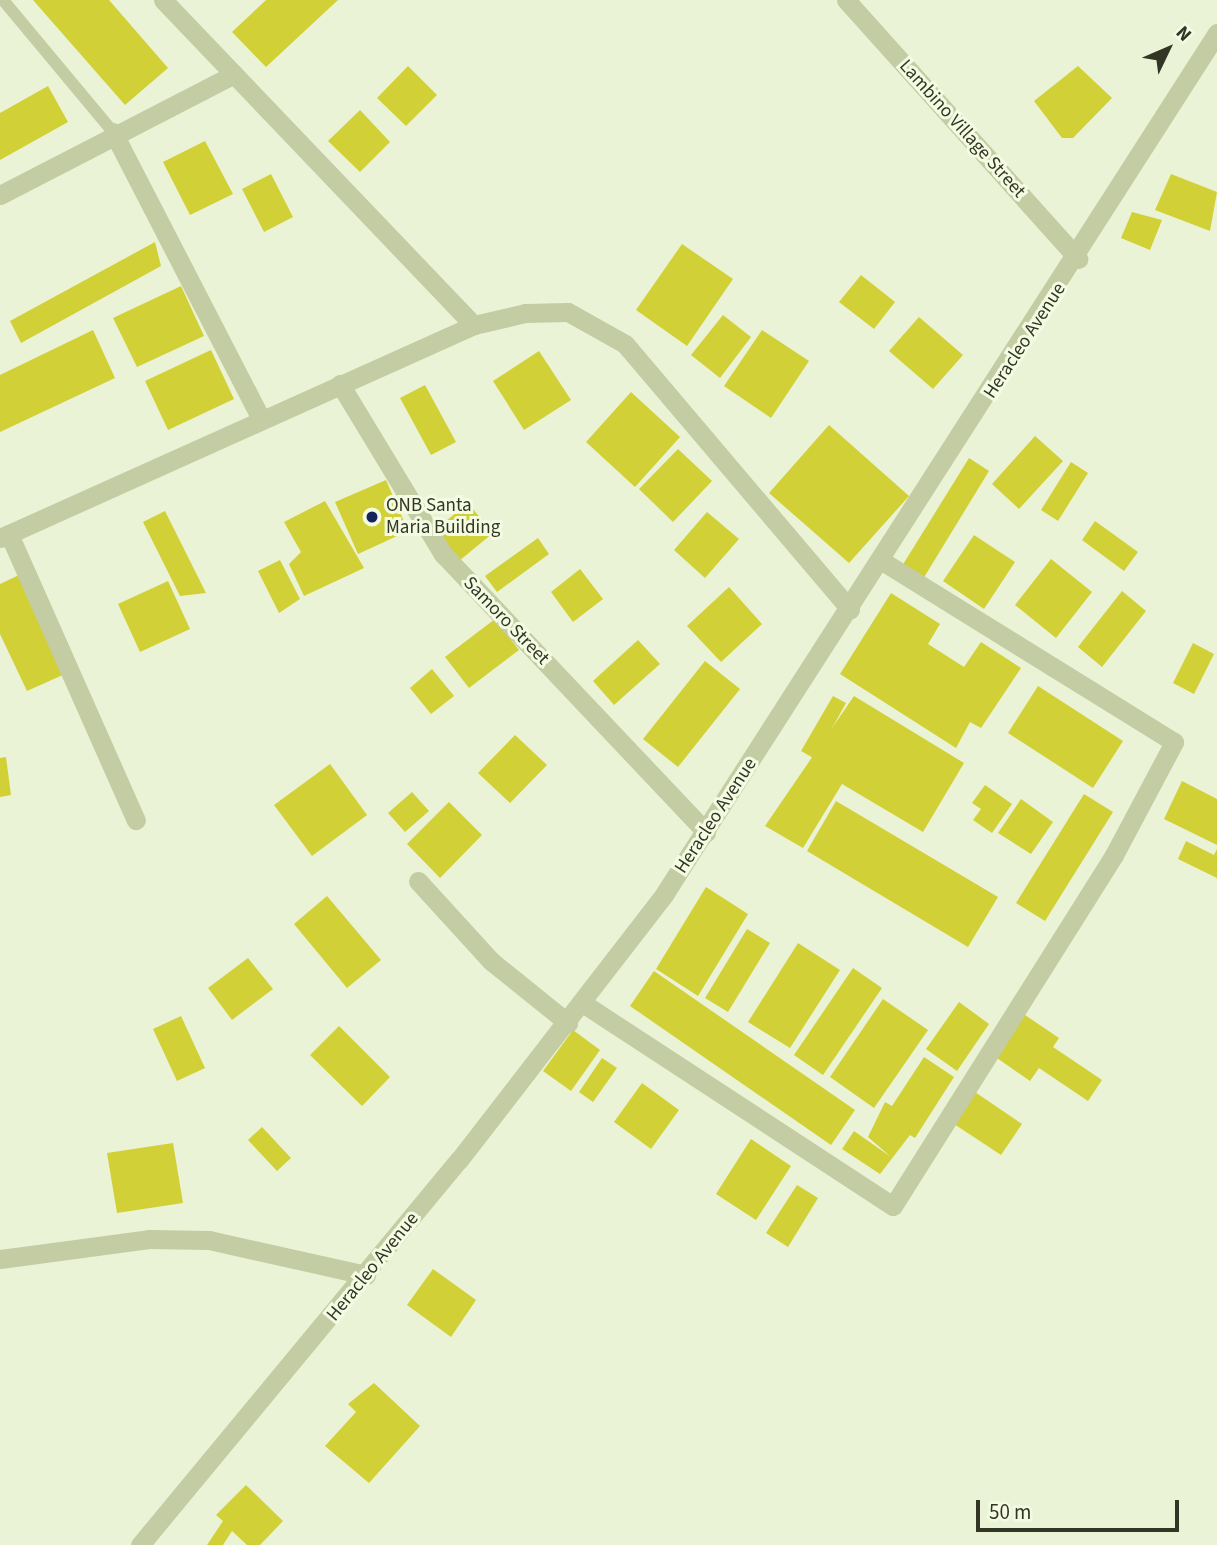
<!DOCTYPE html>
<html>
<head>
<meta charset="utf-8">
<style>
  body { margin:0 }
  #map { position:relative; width:1217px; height:1545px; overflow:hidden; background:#ebf3d6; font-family:"Source Sans 3",sans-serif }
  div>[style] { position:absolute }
  .building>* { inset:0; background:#d1d036 }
  .service>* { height:12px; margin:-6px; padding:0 6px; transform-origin:6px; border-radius:6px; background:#c3cca2 }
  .minor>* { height:19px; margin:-9.5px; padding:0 9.5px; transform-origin:9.5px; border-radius:9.5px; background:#c3cca2 }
  .tertiary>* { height:19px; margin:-9.5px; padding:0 9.5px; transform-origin:9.5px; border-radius:9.5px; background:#c3cca2 }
  .dots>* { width:19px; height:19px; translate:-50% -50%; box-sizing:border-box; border:4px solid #f4fbe3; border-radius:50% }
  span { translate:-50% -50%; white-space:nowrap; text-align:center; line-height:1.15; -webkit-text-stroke:6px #f4fbe3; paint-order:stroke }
  .street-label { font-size:19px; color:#343625 }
  .poi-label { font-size:19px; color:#343625 }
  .left { translate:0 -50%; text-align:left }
  .north { position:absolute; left:1133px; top:14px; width:70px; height:70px; -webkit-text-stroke:5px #f4fbe3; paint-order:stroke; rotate:46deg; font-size:19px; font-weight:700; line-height:28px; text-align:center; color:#343625 }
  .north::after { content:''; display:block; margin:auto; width:24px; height:32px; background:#343625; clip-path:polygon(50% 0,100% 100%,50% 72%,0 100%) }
  .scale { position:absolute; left:976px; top:1500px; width:203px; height:32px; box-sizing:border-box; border:4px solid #343625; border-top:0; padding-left:9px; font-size:21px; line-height:24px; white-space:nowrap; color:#343625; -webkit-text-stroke:5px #f4fbe3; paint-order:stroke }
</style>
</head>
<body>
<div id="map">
  <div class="building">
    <div style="clip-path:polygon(33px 0,109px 0,168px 68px,125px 105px)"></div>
    <div style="clip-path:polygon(266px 0,338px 0,266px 67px,232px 32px)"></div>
    <div style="clip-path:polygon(408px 66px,437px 95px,406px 126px,377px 98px)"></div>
    <div style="clip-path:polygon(1078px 66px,1112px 98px,1073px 138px,1062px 138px,1034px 101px)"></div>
    <div style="clip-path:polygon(48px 86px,68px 122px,0 160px,0 113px)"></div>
    <div style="clip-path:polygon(360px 110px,390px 142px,360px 172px,328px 141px)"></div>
    <div style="clip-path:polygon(205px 141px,233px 194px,190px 215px,163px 162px)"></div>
    <div style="clip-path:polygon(271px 174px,293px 217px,264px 232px,242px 189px)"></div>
    <div style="clip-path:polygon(1171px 174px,1217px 192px,1210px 231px,1155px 210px)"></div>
    <div style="clip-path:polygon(1132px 212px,1162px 220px,1150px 250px,1121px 238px)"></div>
    <div style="clip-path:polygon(155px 242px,161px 266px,21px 343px,10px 321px)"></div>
    <div style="clip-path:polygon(682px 244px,733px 279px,687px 346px,636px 310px)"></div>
    <div style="clip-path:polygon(861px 275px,895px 302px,874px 329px,839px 302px)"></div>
    <div style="clip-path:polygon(181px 286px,204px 336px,137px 367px,113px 318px)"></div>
    <div style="clip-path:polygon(723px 315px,751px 337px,720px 378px,691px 355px)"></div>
    <div style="clip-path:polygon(919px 317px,963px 355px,933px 389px,889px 351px)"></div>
    <div style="clip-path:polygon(93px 330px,115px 378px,0 432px,0 375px)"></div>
    <div style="clip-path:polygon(762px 330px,809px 361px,771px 418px,724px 386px)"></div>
    <div style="clip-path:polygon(211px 350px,234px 399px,168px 430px,145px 381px)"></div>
    <div style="clip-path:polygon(539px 351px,571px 400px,524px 430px,493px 381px)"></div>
    <div style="clip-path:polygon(425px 385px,456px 442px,431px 455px,400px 398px)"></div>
    <div style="clip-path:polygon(631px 392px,680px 437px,635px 487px,586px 442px)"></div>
    <div style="clip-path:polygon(829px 425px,909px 496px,849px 563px,769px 493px)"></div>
    <div style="clip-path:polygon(1035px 436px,1063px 461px,1019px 509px,992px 484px)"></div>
    <div style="clip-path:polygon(678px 449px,712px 481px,673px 522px,639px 489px)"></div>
    <div style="clip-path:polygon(969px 458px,989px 471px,923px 579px,902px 566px)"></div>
    <div style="clip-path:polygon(1071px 462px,1088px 473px,1058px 521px,1041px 510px)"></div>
    <div style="clip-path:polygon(386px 480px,408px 531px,358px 554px,335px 502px)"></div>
    <div style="clip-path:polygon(325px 501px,364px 568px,304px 596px,289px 564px,301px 552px,284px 522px)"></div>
    <div style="clip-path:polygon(468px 503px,493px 533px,459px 561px,435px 530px)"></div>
    <div style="clip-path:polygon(165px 511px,206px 593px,180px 596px,143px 522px)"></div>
    <div style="clip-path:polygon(707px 512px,739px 539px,705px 578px,674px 550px)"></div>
    <div style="clip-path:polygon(1095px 521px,1138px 552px,1124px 571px,1082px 540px)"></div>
    <div style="clip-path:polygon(974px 535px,1015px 562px,984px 609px,943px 581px)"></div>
    <div style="clip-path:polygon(538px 538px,549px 554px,497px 592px,485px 576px)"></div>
    <div style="clip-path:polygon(1051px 559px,1092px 592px,1056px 638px,1015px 605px)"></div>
    <div style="clip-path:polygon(280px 560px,300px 599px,279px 613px,258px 571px)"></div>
    <div style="clip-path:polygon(580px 569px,603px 599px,573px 622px,551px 592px)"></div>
    <div style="clip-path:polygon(19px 575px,65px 674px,27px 691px,0 634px,0 584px)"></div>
    <div style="clip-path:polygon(168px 581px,190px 629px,140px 652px,118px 604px)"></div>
    <div style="clip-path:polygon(729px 587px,762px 624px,721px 662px,687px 626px)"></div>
    <div style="clip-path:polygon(1122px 591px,1146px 611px,1102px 667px,1078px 647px)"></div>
    <div style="clip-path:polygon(891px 593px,940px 624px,928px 644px,964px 667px,981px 642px,1021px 668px,981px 728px,970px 722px,956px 748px,840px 674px)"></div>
    <div style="clip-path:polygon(495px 619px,519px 650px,469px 688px,445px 657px)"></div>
    <div style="clip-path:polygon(638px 640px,660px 664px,614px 705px,593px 681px)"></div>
    <div style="clip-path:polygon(1193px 643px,1214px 654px,1194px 694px,1173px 683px)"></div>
    <div style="clip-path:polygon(705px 661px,740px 689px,678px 767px,643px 739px)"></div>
    <div style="clip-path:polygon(432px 669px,454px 696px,431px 714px,410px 688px)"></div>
    <div style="clip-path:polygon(1038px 686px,1123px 741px,1093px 788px,1008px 733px)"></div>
    <div style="clip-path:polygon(833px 696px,846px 703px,815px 759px,801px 751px)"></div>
    <div style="clip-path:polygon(854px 696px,964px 763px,923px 832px,842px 784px,803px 848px,765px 826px)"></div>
    <div style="clip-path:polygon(515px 735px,547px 765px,510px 803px,478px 773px)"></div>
    <div style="clip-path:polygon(6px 757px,11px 795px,0 797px,0 758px)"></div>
    <div style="clip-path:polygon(330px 764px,367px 815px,312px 856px,274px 805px)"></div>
    <div style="clip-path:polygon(1182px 781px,1217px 799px,1217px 845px,1164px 819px)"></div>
    <div style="clip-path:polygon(985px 785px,1012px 804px,992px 833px,973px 820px,981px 809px,972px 803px)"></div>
    <div style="clip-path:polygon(412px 792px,429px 811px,405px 832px,388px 813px)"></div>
    <div style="clip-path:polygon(1084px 794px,1113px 812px,1045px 921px,1016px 903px)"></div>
    <div style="clip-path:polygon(1021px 799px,1053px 822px,1031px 854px,998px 833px)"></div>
    <div style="clip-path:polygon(836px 801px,998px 897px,968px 947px,807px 851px)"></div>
    <div style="clip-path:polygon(449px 802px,482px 835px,440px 878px,407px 844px)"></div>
    <div style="clip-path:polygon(1186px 841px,1214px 855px,1217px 849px,1217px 878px,1178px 859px)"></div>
    <div style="clip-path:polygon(706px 887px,748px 914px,698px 996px,656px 969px)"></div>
    <div style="clip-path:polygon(327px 896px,381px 960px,347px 988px,294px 924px)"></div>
    <div style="clip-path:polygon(747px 929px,770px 943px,728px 1012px,705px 998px)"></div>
    <div style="clip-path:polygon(798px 943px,840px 970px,790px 1048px,748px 1022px)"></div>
    <div style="clip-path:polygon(248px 958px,273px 989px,232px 1020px,208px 988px)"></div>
    <div style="clip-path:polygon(853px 968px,882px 988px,823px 1075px,794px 1055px)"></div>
    <div style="clip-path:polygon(654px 971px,855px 1110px,831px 1145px,630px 1006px)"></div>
    <div style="clip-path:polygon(883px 999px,928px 1030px,874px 1108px,830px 1077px)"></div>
    <div style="clip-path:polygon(959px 1002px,989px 1024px,957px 1071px,926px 1049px)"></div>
    <div style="clip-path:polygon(1025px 1015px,1059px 1038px,1053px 1047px,1102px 1080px,1088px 1101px,1039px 1068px,1030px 1081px,997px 1058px)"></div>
    <div style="clip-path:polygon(181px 1016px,205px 1068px,177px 1081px,153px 1029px)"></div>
    <div style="clip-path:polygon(339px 1026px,390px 1077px,362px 1106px,310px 1055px)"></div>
    <div style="clip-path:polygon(573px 1030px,600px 1050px,571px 1091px,543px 1071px)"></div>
    <div style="clip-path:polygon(924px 1057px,954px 1077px,915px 1138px,910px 1135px,880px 1174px,842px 1149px,854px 1131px,891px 1157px,868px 1137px,885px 1102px,892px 1106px)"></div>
    <div style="clip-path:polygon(602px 1058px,617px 1068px,593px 1102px,579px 1092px)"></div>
    <div style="clip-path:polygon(642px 1083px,679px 1110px,651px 1149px,614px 1122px)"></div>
    <div style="clip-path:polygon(972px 1090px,1022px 1124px,1001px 1155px,951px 1122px)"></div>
    <div style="clip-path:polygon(262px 1127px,291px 1158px,277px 1171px,248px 1140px)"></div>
    <div style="clip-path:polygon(751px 1139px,791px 1166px,756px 1220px,716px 1194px)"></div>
    <div style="clip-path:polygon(173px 1143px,183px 1203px,117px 1213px,107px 1153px)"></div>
    <div style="clip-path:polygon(797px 1185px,818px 1198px,788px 1247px,766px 1233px)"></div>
    <div style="clip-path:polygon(433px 1269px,476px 1300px,451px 1337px,407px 1305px)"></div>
    <div style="clip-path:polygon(374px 1383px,420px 1426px,369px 1483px,325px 1446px,356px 1412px,348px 1404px)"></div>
    <div style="clip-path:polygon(246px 1485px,283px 1521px,260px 1545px,247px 1545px,232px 1531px,223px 1545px,207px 1545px,223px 1521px,216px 1515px)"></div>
  </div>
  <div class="service">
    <div style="left:3px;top:0;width:172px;rotate:50.2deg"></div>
  </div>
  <div class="minor">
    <div style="left:163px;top:0;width:450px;rotate:46.3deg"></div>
    <div style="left:113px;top:132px;width:323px;rotate:62.7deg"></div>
    <div style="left:0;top:195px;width:263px;rotate:-27.3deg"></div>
    <div style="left:340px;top:384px;width:199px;rotate:58.8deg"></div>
    <div style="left:443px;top:554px;width:383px;rotate:46.6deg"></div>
    <div style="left:9px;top:534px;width:313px;rotate:66.1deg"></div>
    <div style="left:0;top:538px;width:520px;rotate:-24.2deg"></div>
    <div style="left:474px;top:325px;width:52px;rotate:-13.2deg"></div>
    <div style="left:525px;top:313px;width:43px;rotate:-1.3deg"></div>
    <div style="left:568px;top:312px;width:65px;rotate:29.3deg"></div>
    <div style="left:625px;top:344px;width:348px;rotate:49.7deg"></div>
    <div style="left:418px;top:881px;width:108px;rotate:47.6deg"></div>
    <div style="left:491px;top:961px;width:99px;rotate:38.8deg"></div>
    <div style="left:584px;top:1004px;width:369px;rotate:33.2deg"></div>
    <div style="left:893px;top:1206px;width:415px;rotate:-57.8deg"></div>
    <div style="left:1114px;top:855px;width:128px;rotate:-62deg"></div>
    <div style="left:1174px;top:742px;width:344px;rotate:-148.2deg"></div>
    <div style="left:0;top:1259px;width:150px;rotate:-7.6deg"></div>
    <div style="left:149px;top:1239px;width:60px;rotate:1deg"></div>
    <div style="left:209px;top:1240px;width:161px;rotate:12.6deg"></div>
  </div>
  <div class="tertiary">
    <div style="left:846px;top:0;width:348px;rotate:48.1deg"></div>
    <div style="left:140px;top:1545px;width:500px;rotate:-50.4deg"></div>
    <div style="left:459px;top:1160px;width:337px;rotate:-52.3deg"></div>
    <div style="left:665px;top:893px;width:1022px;rotate:-57.31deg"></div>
  </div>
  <div class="dots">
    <div style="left:372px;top:517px;background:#17235a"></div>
  </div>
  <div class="street-label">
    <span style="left:962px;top:129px;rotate:48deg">Lambino Village Street</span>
    <span style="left:1025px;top:341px;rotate:-57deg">Heracleo Avenue</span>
    <span style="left:506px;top:621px;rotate:46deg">Samoro Street</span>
    <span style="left:716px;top:816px;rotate:-57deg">Heracleo Avenue</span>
    <span style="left:373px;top:1267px;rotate:-51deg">Heracleo Avenue</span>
  </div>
  <div class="poi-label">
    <span class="left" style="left:386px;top:517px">ONB Santa<br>Maria Building</span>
  </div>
  <div class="north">N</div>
  <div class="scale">50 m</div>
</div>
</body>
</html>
